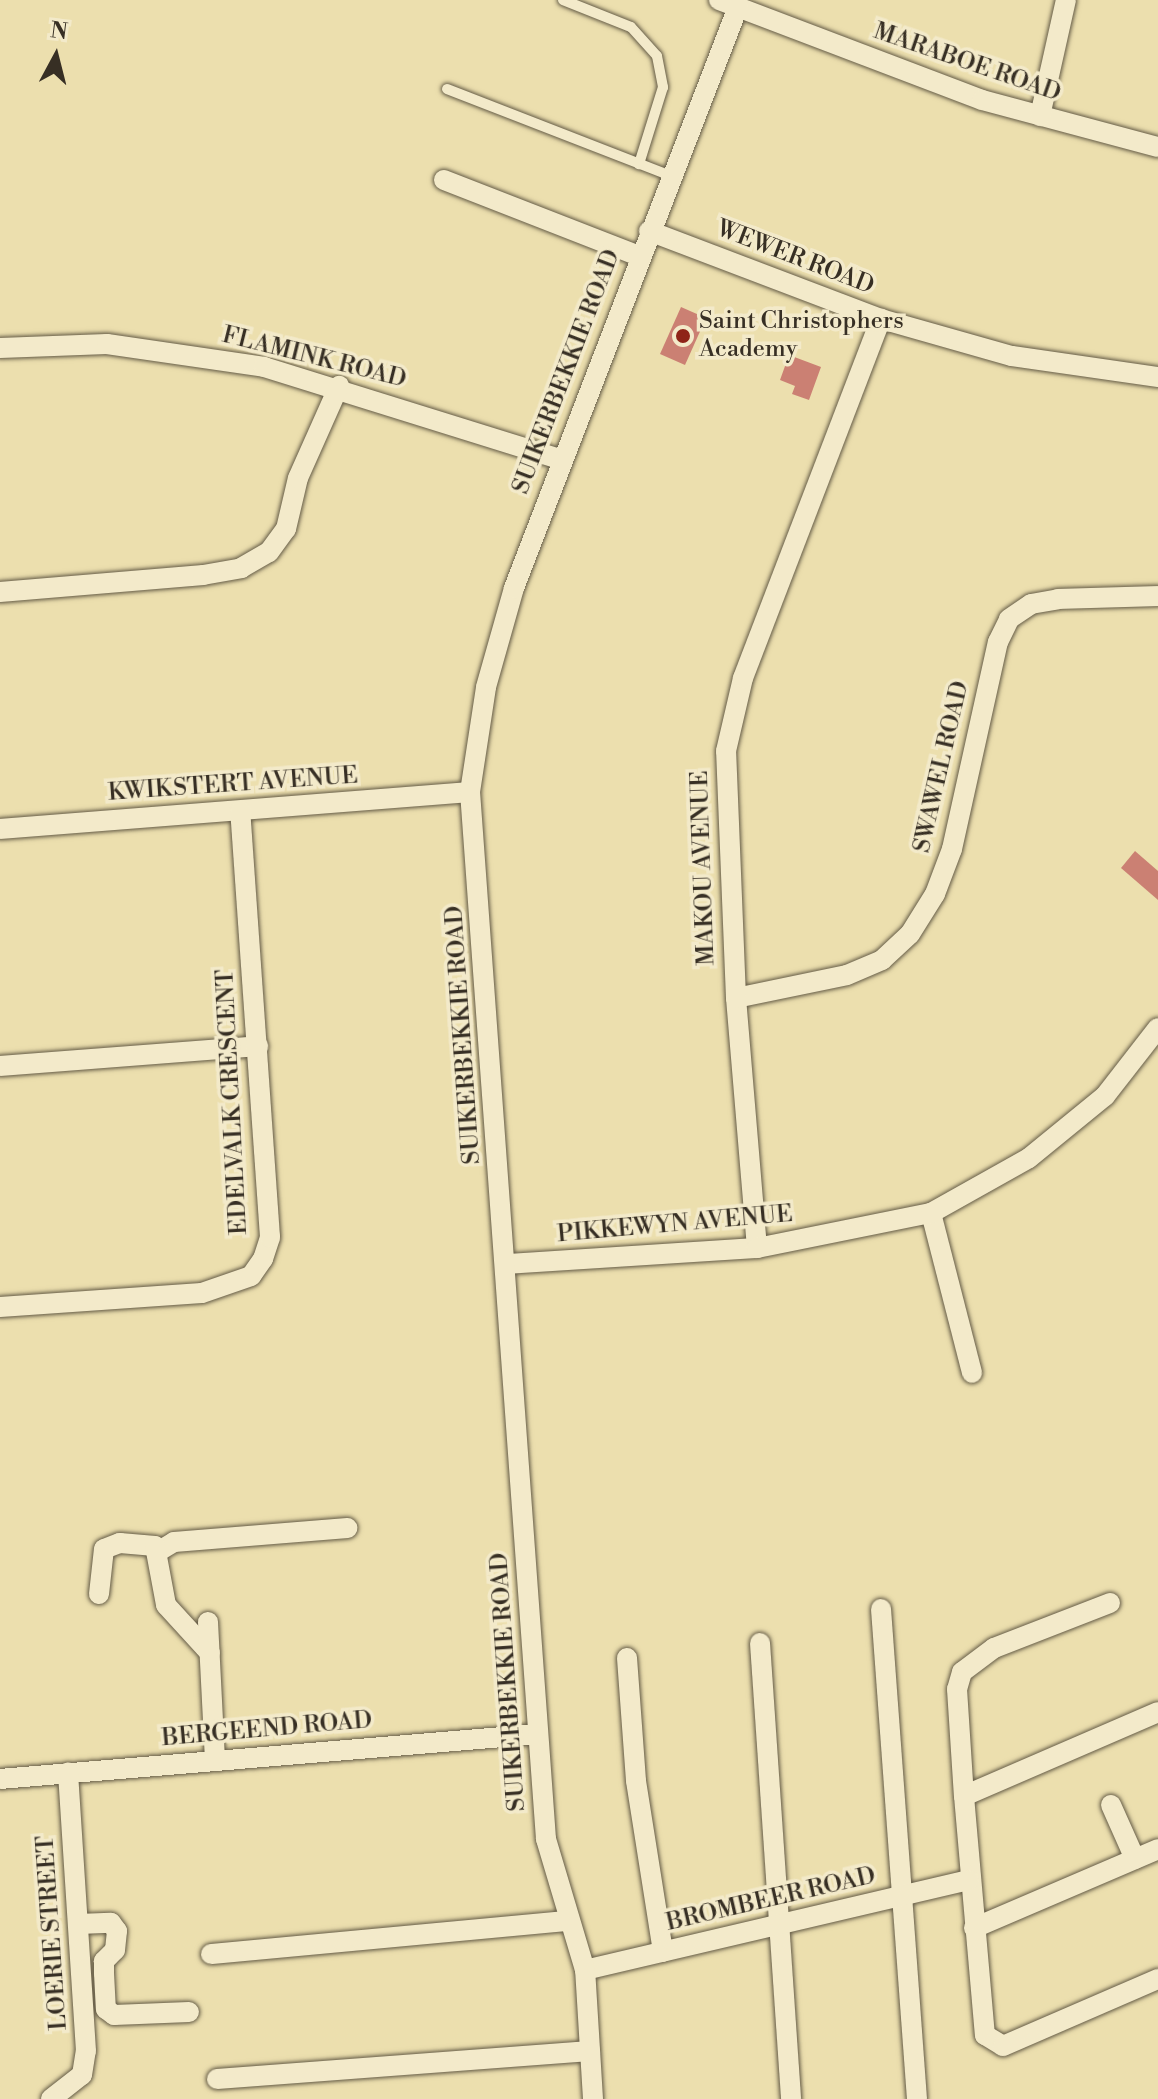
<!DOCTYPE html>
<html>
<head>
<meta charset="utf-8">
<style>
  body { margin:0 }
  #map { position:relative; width:1158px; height:2099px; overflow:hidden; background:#ecdfae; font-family:"Libre Bodoni",serif }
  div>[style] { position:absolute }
  .building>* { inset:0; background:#cb8073 }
  .roads { filter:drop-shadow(0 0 2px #645b46) drop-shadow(0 0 2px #645b46) }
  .service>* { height:10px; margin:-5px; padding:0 5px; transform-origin:5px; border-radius:5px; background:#f3eaca }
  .minor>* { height:20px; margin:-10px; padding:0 10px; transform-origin:10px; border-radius:10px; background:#f3eaca }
  .dots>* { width:22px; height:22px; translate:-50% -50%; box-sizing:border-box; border:4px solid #f3eaca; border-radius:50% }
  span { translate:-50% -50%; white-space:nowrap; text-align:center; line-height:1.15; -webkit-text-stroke:7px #f3eaca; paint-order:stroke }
  .street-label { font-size:24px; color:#372f24 }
  .poi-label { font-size:24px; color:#372f24 }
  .left { translate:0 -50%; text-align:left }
  .north { position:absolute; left:16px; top:16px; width:80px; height:80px; -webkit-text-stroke:6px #f3eaca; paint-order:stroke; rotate:7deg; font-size:22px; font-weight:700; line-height:32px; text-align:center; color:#372f24 }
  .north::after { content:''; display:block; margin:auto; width:28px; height:36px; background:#372f24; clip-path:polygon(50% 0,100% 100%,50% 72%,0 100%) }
</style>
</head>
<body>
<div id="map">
  <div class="building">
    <div style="clip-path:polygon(681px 307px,706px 318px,685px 365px,660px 354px)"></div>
    <div style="clip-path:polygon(789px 355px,821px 367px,809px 400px,792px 394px,795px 386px,780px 380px)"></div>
    <div style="clip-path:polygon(1135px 851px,1158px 871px,1158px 900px,1121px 868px)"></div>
  </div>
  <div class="roads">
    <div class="service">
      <div style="left:563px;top:0;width:73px;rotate:21.7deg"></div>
      <div style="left:631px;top:27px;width:39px;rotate:48deg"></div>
      <div style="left:657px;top:56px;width:32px;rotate:79deg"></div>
      <div style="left:663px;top:87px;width:81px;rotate:107.3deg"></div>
      <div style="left:447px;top:89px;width:240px;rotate:21.2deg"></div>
    </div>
    <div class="minor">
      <div style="left:719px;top:0;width:281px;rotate:20.8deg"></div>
      <div style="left:982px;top:100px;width:182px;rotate:15deg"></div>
      <div style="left:1040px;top:116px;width:119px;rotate:-77.4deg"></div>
      <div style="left:444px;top:180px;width:209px;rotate:21.3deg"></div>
      <div style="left:649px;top:231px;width:248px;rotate:20.8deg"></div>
      <div style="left:881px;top:319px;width:136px;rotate:15.8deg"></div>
      <div style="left:1012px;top:356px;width:148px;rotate:8.2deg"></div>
      <div style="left:0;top:348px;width:107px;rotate:-2.1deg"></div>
      <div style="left:107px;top:344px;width:159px;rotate:8.3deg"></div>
      <div style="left:264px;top:367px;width:310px;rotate:17.3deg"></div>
      <div style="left:0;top:592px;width:204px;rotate:-4.8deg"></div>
      <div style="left:203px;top:575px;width:39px;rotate:-10deg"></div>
      <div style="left:241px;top:568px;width:32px;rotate:-30deg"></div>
      <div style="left:269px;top:552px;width:29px;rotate:-54deg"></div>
      <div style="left:286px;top:529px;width:52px;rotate:-76.8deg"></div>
      <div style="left:298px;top:478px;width:101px;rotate:-66deg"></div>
      <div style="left:0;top:829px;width:471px;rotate:-4.5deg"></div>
      <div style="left:736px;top:998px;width:113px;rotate:-11.7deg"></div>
      <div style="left:847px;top:975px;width:38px;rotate:-23deg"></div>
      <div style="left:882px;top:960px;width:38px;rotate:-43deg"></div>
      <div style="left:910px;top:934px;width:47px;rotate:-58deg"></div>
      <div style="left:935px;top:894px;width:48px;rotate:-69.3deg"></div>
      <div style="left:952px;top:849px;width:212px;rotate:-77.5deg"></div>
      <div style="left:998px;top:642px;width:25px;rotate:-64deg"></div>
      <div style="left:1009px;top:619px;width:27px;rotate:-34deg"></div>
      <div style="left:1031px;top:604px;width:27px;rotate:-10deg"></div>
      <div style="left:1058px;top:599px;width:100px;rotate:-1.7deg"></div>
      <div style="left:0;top:1066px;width:259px;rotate:-4.4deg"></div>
      <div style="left:931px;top:1213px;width:165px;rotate:75.6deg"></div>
      <div style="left:757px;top:1248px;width:251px;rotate:-94.8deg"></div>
      <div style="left:736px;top:998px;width:247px;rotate:-92.3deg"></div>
      <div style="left:726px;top:751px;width:75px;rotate:-76.9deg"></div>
      <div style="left:743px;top:678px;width:385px;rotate:-69deg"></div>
      <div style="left:507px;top:1264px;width:251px;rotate:-3.7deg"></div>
      <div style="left:757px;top:1248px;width:177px;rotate:-11.4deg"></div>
      <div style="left:931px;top:1213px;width:112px;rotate:-29.3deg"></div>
      <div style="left:1029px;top:1158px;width:98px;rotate:-39.2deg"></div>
      <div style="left:1105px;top:1096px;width:86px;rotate:-52.1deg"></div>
      <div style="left:0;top:1307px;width:202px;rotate:-4deg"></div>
      <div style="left:202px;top:1293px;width:52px;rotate:-19.1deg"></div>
      <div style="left:251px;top:1276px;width:21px;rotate:-55deg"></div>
      <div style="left:263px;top:1259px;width:23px;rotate:-72deg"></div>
      <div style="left:270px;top:1237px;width:427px;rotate:-94deg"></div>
      <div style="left:159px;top:1551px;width:17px;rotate:-31deg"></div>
      <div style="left:174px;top:1542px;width:174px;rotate:-4.6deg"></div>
      <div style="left:99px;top:1594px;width:45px;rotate:-83.7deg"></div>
      <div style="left:104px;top:1549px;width:17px;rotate:-21deg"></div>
      <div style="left:120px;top:1543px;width:35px;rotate:5deg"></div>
      <div style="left:155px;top:1546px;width:60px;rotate:79.4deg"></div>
      <div style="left:166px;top:1605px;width:65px;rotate:47.5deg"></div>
      <div style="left:1110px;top:1603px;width:124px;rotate:158.8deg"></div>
      <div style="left:994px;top:1648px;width:40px;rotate:143deg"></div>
      <div style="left:962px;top:1672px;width:18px;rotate:106deg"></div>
      <div style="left:957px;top:1689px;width:107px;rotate:86.3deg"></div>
      <div style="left:964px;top:1796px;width:240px;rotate:85deg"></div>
      <div style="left:985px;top:2035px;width:21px;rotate:31deg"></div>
      <div style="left:1003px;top:2046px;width:169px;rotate:-23.4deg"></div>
      <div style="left:881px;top:1609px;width:491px;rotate:85.8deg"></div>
      <div style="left:208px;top:1622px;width:138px;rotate:87.1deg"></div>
      <div style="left:760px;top:1643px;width:457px;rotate:86.1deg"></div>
      <div style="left:627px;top:1658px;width:123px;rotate:85.8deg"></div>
      <div style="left:636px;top:1781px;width:173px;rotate:81deg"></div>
      <div style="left:0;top:1779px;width:540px;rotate:-4.78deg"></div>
      <div style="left:964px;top:1796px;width:211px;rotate:-23.4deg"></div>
      <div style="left:1111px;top:1805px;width:59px;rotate:66deg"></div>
      <div style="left:78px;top:1924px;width:33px;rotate:-2deg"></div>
      <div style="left:111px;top:1923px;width:10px;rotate:53deg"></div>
      <div style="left:117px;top:1931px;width:19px;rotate:96deg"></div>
      <div style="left:115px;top:1950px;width:16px;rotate:135deg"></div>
      <div style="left:104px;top:1961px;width:12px;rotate:90deg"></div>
      <div style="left:104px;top:1973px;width:36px;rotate:87deg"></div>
      <div style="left:106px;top:2009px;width:10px;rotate:37deg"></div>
      <div style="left:114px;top:2015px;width:75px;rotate:-2.3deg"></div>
      <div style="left:974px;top:1928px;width:200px;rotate:-23.2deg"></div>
      <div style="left:211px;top:1954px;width:360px;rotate:-5.3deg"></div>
      <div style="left:585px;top:1970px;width:394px;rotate:-13.2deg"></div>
      <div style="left:217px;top:2079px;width:374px;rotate:-4.3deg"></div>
      <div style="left:51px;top:2099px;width:39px;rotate:-38deg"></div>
      <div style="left:82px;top:2075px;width:24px;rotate:-81deg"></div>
      <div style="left:86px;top:2051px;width:279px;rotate:-93.7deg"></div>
      <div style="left:593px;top:2099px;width:129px;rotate:-93.5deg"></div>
      <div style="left:585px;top:1970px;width:137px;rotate:-106.6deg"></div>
      <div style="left:546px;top:1839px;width:1050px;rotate:-94.15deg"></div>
      <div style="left:470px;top:792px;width:106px;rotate:-81.3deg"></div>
      <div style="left:486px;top:687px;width:103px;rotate:-74.2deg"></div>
      <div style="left:514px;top:588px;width:623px;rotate:-68.92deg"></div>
    </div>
  </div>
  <div class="dots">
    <div style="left:683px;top:336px;background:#8f2418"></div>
  </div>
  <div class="street-label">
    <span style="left:967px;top:63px;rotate:19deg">MARABOE ROAD</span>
    <span style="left:795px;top:258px;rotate:21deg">WEWER ROAD</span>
    <span style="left:314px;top:358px;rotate:14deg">FLAMINK ROAD</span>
    <span style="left:567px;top:372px;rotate:-69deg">SUIKERBEKKIE ROAD</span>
    <span style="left:942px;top:767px;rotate:-77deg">SWAWEL ROAD</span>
    <span style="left:233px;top:785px;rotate:-4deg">KWIKSTERT AVENUE</span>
    <span style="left:704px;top:868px;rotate:-92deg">MAKOU AVENUE</span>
    <span style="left:464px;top:1035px;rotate:-94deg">SUIKERBEKKIE ROAD</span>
    <span style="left:233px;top:1102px;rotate:-93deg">EDELVALK CRESCENT</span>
    <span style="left:675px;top:1225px;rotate:-5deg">PIKKEWYN AVENUE</span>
    <span style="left:509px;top:1682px;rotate:-94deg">SUIKERBEKKIE ROAD</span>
    <span style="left:267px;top:1730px;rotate:-5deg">BERGEEND ROAD</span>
    <span style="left:771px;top:1900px;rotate:-13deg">BROMBEER ROAD</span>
    <span style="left:53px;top:1933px;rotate:-94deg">LOERIE STREET</span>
  </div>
  <div class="poi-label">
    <span class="left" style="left:699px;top:336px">Saint Christophers<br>Academy</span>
  </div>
  <div class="north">N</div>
</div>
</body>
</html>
